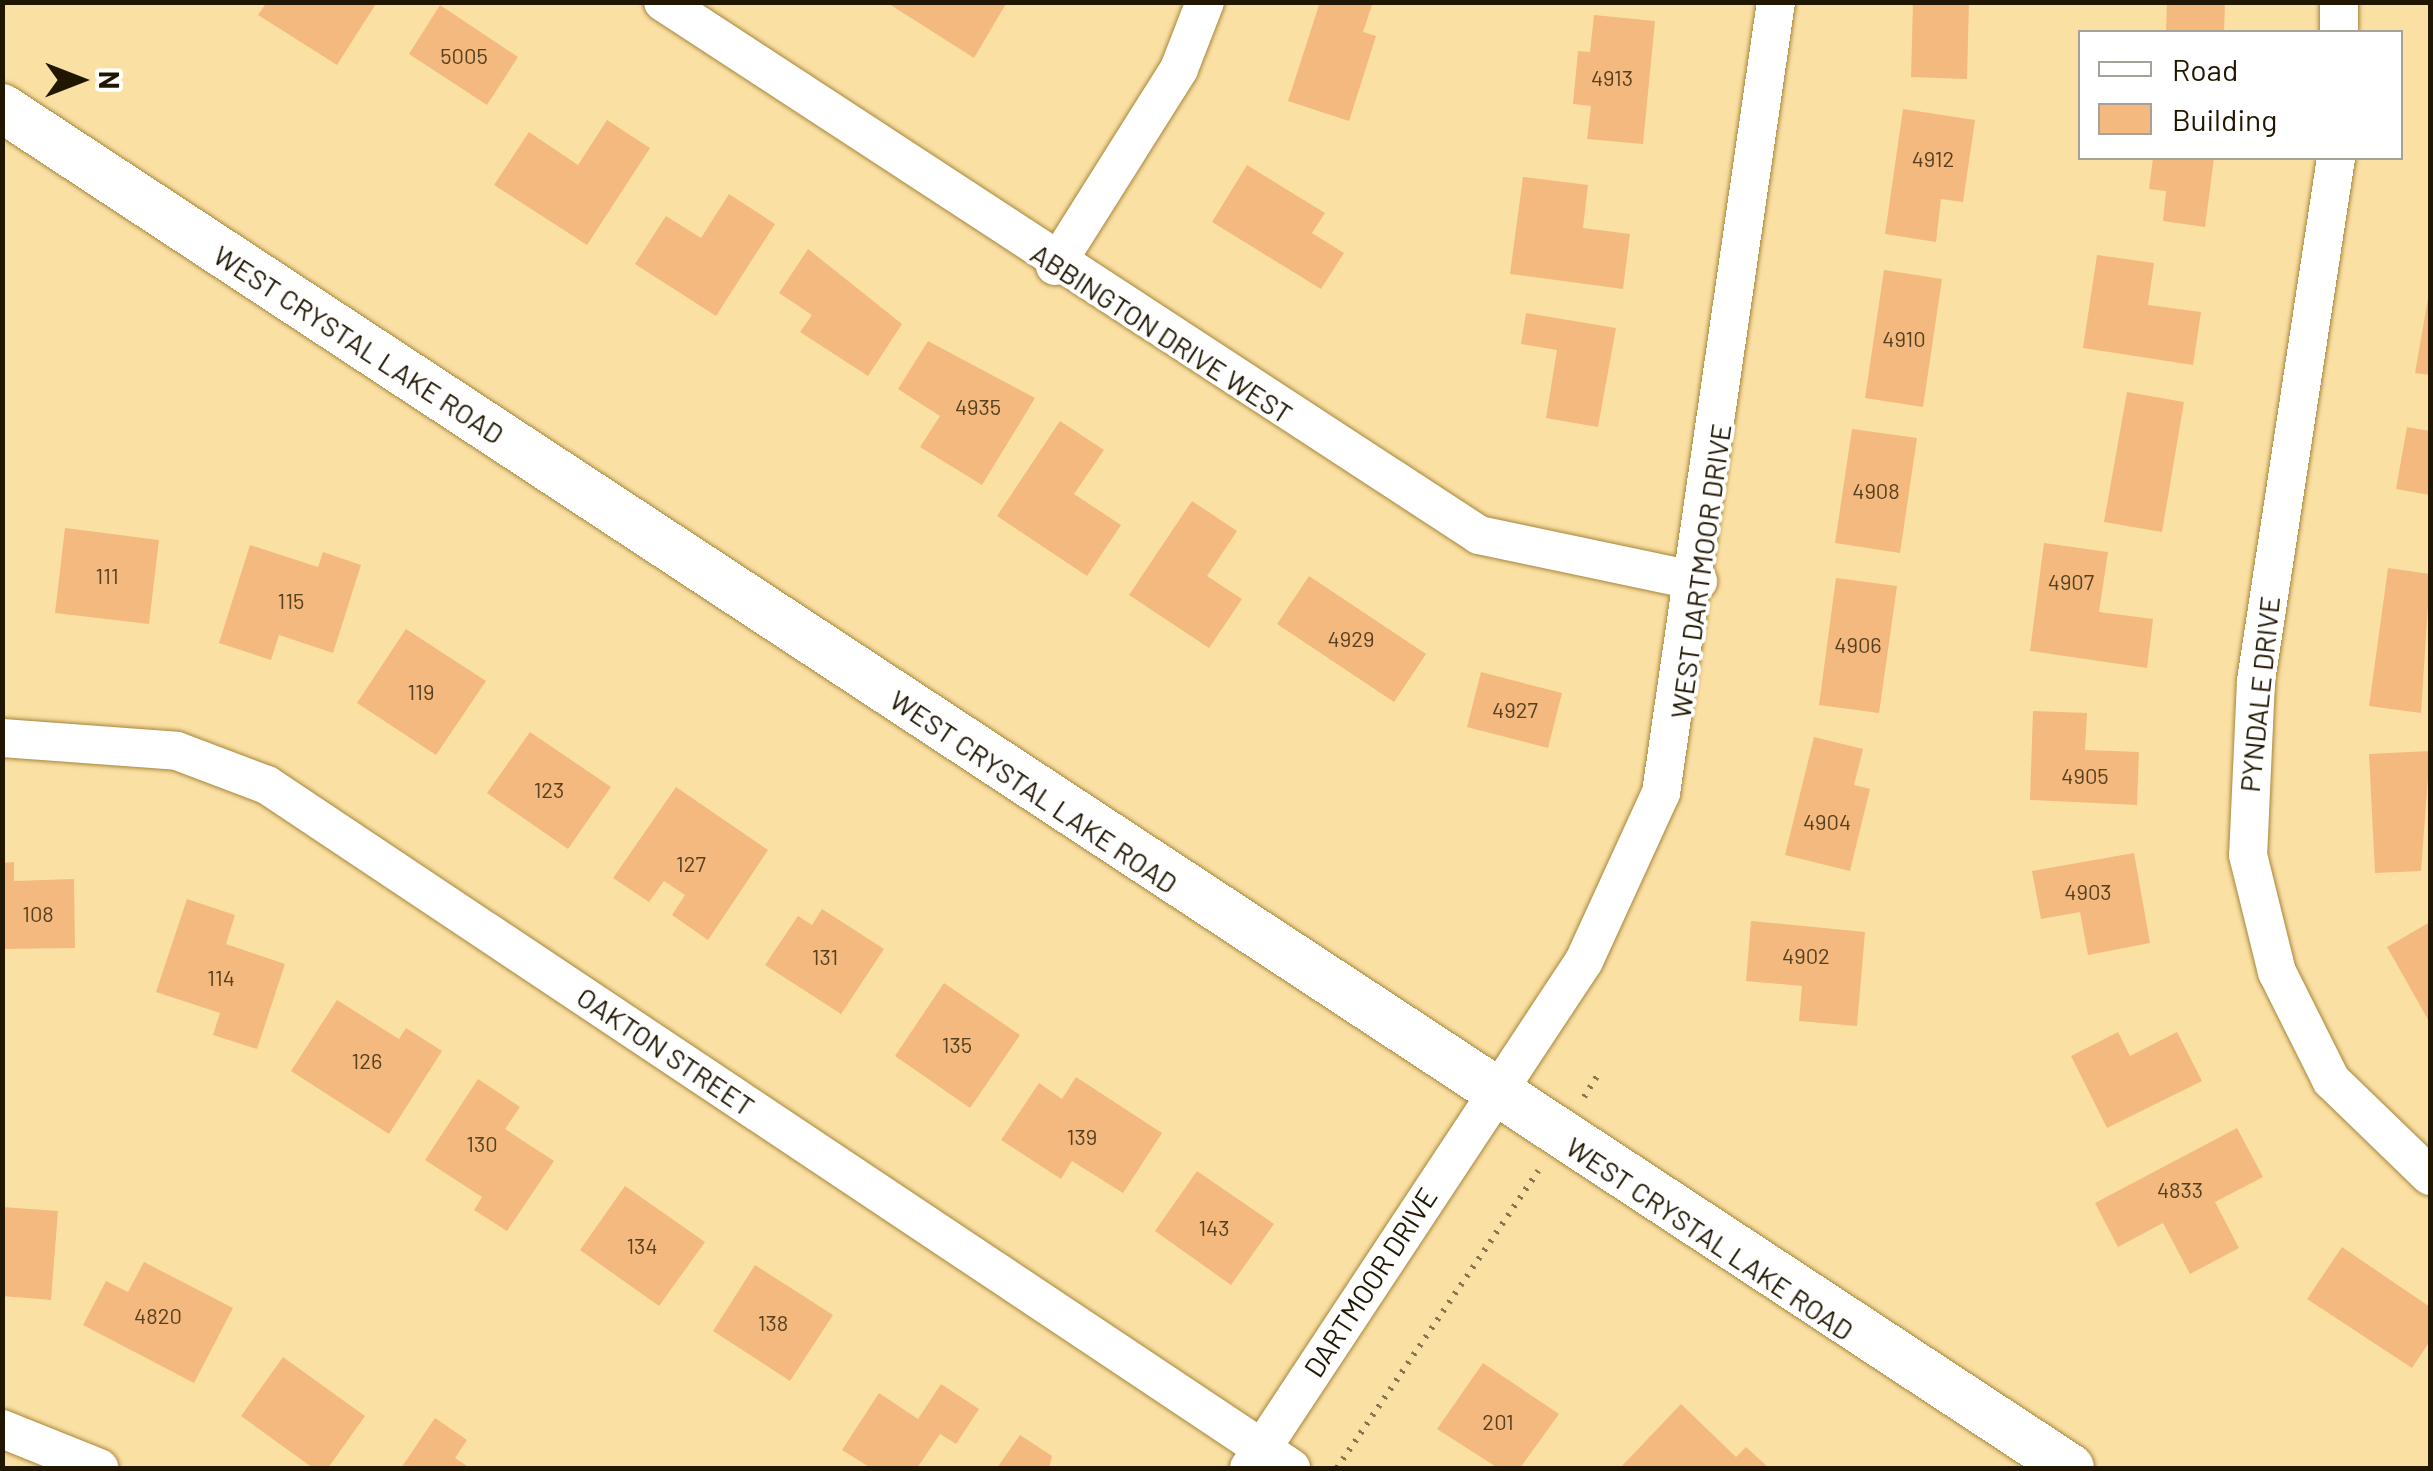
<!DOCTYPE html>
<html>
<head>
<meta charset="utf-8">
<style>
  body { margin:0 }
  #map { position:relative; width:2433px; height:1471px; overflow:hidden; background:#fbe0a4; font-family:Barlow,sans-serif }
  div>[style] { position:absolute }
  .building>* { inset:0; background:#f3b97e }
  .path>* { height:6px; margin-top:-3px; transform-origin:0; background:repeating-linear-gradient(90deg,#87754d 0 2.5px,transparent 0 10.5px) }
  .roads { filter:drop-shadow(0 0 2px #a6863b) drop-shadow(0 0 2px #a6863b) }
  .minor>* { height:38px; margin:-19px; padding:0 19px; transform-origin:19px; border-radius:19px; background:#fff }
  .tertiary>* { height:48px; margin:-24px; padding:0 24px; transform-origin:24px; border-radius:24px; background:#fff }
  span { translate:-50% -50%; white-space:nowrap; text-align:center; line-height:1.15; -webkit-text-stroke:8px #fff; paint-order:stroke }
  .number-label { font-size:22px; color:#564020 }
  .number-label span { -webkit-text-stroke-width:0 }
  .street-label { font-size:28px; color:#211701 }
  .frame { position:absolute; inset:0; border:5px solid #211701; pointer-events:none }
  .legend { position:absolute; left:2078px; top:30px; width:325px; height:130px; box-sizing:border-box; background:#fff; border:2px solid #a6a299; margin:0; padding:12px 18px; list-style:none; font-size:30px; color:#211701 }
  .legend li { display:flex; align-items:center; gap:20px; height:50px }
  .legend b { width:50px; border:2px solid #a6a299 }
  .north { position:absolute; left:30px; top:30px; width:100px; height:100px; -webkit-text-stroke:8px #fff; paint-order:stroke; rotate:90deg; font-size:28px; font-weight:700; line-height:40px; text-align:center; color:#211701 }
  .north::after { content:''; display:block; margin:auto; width:35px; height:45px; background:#211701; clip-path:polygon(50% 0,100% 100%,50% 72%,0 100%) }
</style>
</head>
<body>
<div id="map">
  <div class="building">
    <div style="clip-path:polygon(267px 2px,377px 2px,337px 65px,258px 15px)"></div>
    <div style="clip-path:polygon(886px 2px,1007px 2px,974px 58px)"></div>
    <div style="clip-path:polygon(1320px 2px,1373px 2px,1363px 32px,1376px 36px,1349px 121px,1288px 101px)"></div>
    <div style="clip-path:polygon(1913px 2px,1969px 2px,1967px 79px,1911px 77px)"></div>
    <div style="clip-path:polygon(2167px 2px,2225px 2px,2224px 32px,2166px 32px)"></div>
    <div style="clip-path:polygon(440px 5px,518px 57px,487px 105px,409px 54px)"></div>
    <div style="clip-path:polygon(1594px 15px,1655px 21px,1643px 144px,1587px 139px,1591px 106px,1573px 104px,1578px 51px,1590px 52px)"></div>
    <div style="clip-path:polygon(1903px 109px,1975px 120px,1963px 202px,1941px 199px,1936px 242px,1885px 234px)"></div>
    <div style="clip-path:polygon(607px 120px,650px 148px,587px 245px,494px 185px,529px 132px,578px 165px)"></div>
    <div style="clip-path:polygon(2153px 158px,2214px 158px,2205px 227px,2163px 221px,2166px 191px,2149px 189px)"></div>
    <div style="clip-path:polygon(1247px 165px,1325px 213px,1312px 233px,1344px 253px,1321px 289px,1212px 222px)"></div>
    <div style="clip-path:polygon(1523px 177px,1588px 185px,1583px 228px,1630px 234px,1623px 289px,1510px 274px)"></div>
    <div style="clip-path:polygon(729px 194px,775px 224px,716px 316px,635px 264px,666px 216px,701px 238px)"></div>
    <div style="clip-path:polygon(808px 249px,902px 324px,868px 376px,800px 332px,812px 315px,779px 293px)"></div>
    <div style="clip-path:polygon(2097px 255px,2154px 263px,2148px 305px,2201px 312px,2193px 365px,2083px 348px)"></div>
    <div style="clip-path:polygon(1884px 270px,1942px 279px,1923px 407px,1865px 398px)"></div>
    <div style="clip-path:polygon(2429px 293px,2430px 294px,2430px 375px,2415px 373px)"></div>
    <div style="clip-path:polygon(1526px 313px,1616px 328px,1598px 427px,1546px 418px,1557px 350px,1521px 344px)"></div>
    <div style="clip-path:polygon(928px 341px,1035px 398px,982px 485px,920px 447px,940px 416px,898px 389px)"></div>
    <div style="clip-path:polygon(2127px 392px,2184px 402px,2162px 532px,2104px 522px)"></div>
    <div style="clip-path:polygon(1060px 421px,1104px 450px,1074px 494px,1121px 525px,1087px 576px,997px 516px)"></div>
    <div style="clip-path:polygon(2407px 427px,2430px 431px,2430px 495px,2396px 489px)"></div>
    <div style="clip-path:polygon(1852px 429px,1917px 438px,1900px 553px,1835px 543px)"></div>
    <div style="clip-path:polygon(1192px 501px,1237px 531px,1207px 576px,1242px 599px,1209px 648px,1129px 595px)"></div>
    <div style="clip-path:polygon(65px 528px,159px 540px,149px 624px,55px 613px)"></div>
    <div style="clip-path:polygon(2044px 543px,2108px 552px,2099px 612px,2153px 619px,2147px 668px,2030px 651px)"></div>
    <div style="clip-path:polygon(250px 545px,318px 567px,323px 552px,361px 565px,333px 653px,279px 635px,271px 660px,219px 643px)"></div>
    <div style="clip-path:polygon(2388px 568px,2430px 574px,2421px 713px,2369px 706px)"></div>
    <div style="clip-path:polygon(1309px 576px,1426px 654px,1394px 702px,1277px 624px)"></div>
    <div style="clip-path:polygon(1836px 578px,1897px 586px,1879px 713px,1819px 705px)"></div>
    <div style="clip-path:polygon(406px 629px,486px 681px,436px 755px,357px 703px)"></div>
    <div style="clip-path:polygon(1481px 672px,1562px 693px,1548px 748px,1467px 727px)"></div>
    <div style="clip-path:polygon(2033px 711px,2087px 713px,2085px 750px,2139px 752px,2137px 805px,2030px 800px)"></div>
    <div style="clip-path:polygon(530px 732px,611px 787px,568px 849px,487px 793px)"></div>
    <div style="clip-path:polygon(1814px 737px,1863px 749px,1854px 785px,1870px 789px,1850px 871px,1785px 855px)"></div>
    <div style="clip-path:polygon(2430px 751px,2421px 871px,2375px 873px,2369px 754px)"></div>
    <div style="clip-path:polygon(676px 787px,768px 850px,708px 940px,672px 915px,685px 895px,664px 881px,649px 902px,613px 878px)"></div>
    <div style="clip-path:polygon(2134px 853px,2150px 943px,2088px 955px,2080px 912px,2041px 919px,2032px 871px)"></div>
    <div style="clip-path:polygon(14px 862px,14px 881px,74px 879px,75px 948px,2px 949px,2px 863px)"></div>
    <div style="clip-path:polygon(187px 899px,235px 915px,226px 944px,285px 964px,257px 1049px,213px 1035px,220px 1013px,156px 992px)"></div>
    <div style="clip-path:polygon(822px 909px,884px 949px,841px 1014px,765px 965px,798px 916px,812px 925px)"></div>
    <div style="clip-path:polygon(1751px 921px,1865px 932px,1857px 1026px,1799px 1021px,1802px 986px,1746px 981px)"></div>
    <div style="clip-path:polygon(2430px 922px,2430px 1023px,2387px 947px)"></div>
    <div style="clip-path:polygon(944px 983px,1020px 1035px,970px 1108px,895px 1056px)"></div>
    <div style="clip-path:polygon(337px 1000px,399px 1039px,406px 1028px,442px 1051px,389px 1134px,291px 1071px)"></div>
    <div style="clip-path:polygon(2118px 1032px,2130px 1056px,2177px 1032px,2202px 1081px,2107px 1128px,2071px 1056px)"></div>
    <div style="clip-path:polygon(1076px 1077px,1162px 1133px,1123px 1193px,1072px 1161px,1061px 1179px,1001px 1140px,1039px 1083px,1062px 1099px)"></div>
    <div style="clip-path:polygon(478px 1079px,520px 1107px,505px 1129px,554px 1161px,507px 1231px,474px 1210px,482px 1197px,425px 1160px)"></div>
    <div style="clip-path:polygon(2237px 1128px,2263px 1177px,2215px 1202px,2239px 1248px,2190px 1274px,2163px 1223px,2118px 1247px,2095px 1203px)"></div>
    <div style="clip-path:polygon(1197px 1171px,1274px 1224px,1231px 1285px,1155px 1231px)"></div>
    <div style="clip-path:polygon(625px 1186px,705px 1242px,659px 1306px,580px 1250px)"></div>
    <div style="clip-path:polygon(2px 1207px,58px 1211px,51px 1300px,2px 1296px)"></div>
    <div style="clip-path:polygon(2342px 1247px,2430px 1307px,2430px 1341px,2412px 1368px,2307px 1299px)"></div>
    <div style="clip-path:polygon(144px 1262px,233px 1308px,194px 1383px,83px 1325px,106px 1281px,128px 1292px)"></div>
    <div style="clip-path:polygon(755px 1265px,833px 1315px,790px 1381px,713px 1331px)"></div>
    <div style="clip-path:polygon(283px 1357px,365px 1416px,328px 1468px,313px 1468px,241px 1416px)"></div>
    <div style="clip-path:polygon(1483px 1363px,1559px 1414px,1520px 1468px,1498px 1468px,1437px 1429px)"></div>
    <div style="clip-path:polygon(941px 1384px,979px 1409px,956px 1444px,940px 1434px,917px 1468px,871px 1468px,842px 1450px,879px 1393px,918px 1419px)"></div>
    <div style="clip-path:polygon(1681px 1404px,1736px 1457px,1746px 1447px,1769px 1468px,1620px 1468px)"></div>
    <div style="clip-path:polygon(435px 1418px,467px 1440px,455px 1458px,470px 1468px,401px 1468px)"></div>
    <div style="clip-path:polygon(1020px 1435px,1052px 1456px,1049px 1468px,997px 1468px)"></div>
  </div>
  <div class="path">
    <div style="left:1584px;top:1097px;width:25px;rotate:-58deg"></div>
    <div style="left:1337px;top:1468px;width:359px;rotate:-55.9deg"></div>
  </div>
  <div class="roads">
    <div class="minor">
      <div style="left:663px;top:2px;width:975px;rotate:33.15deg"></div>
      <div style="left:1479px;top:535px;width:224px;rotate:11.9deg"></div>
      <div style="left:2339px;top:32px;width:30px;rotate:-90deg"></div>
      <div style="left:2336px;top:158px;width:529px;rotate:98.7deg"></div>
      <div style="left:2256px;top:681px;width:174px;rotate:92.6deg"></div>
      <div style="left:2248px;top:855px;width:121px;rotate:76.1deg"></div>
      <div style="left:2277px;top:972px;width:121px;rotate:63.4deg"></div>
      <div style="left:2331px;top:1080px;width:138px;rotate:44.1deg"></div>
      <div style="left:1055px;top:266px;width:233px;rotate:-57.8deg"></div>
      <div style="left:1179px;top:69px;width:72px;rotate:-68.8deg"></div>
      <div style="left:2px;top:738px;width:175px;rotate:4.2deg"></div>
      <div style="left:177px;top:751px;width:96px;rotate:20.7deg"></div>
      <div style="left:267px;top:785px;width:1231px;rotate:33.7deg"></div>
      <div style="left:2px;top:1429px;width:105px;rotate:21.9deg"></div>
      <div style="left:1249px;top:1468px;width:608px;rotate:-56.55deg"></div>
      <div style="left:1584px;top:961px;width:185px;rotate:-65.4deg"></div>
      <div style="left:1661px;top:793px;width:799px;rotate:-81.73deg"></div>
    </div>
    <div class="tertiary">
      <div style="left:2px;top:108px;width:2475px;rotate:33.33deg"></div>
    </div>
  </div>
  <div class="number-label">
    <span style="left:464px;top:56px">5005</span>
    <span style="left:1612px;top:78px">4913</span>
    <span style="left:1933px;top:159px">4912</span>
    <span style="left:1904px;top:339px">4910</span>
    <span style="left:978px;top:407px">4935</span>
    <span style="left:1876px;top:491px">4908</span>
    <span style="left:107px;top:576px">111</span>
    <span style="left:2071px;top:582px">4907</span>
    <span style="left:291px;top:601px">115</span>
    <span style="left:1351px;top:639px">4929</span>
    <span style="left:1858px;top:645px">4906</span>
    <span style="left:421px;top:692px">119</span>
    <span style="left:1515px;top:710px">4927</span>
    <span style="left:2085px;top:776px">4905</span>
    <span style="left:549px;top:790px">123</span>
    <span style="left:1827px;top:822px">4904</span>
    <span style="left:691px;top:864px">127</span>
    <span style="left:2088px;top:892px">4903</span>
    <span style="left:38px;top:914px">108</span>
    <span style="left:1806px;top:956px">4902</span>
    <span style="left:825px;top:957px">131</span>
    <span style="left:221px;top:978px">114</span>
    <span style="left:957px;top:1045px">135</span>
    <span style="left:367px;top:1061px">126</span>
    <span style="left:1082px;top:1137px">139</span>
    <span style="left:482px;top:1144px">130</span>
    <span style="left:2180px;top:1190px">4833</span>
    <span style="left:1214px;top:1228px">143</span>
    <span style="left:642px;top:1246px">134</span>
    <span style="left:158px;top:1316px">4820</span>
    <span style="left:773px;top:1323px">138</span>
    <span style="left:1498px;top:1422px">201</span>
  </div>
  <div class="street-label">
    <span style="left:1162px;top:333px;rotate:33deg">ABBINGTON DRIVE WEST</span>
    <span style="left:359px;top:344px;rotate:33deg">WEST CRYSTAL LAKE ROAD</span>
    <span style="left:1700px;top:571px;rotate:-82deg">WEST DARTMOOR DRIVE</span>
    <span style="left:2259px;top:694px;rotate:-84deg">PYNDALE DRIVE</span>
    <span style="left:1034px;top:791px;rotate:34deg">WEST CRYSTAL LAKE ROAD</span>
    <span style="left:666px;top:1051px;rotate:34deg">OAKTON STREET</span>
    <span style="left:1710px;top:1238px;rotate:34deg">WEST CRYSTAL LAKE ROAD</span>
    <span style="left:1370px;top:1282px;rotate:-57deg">DARTMOOR DRIVE</span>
  </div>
  <div class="frame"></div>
  <ul class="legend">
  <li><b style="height:12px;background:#fff"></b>Road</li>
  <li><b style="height:28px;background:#f3b97e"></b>Building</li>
  </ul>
  <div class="north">N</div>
</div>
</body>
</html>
